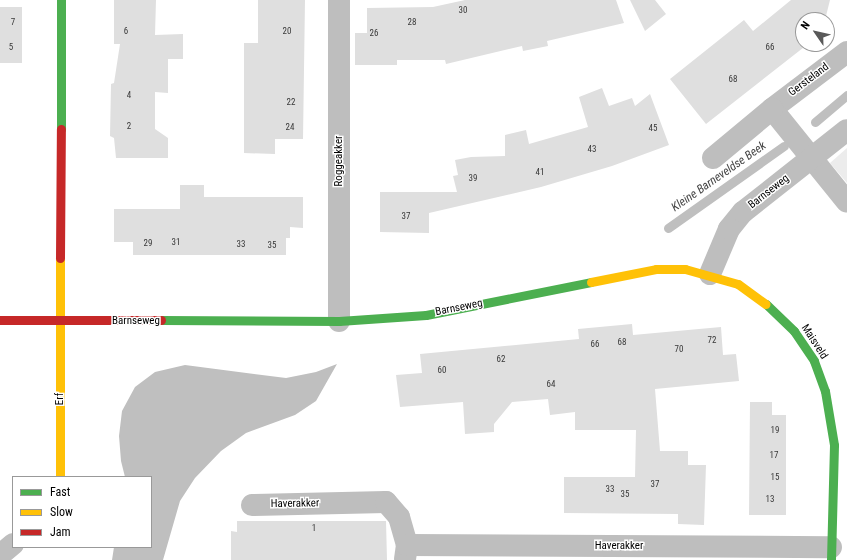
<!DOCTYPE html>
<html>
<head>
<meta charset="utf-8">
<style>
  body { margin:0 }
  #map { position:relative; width:847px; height:560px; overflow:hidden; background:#fff; font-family:"Roboto Condensed",sans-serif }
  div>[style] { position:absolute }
  .green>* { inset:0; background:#ececec }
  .water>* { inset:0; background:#bfbfbf }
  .stream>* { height:9px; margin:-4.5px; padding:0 4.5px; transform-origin:4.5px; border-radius:4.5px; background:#bfbfbf }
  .building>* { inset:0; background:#dfdfdf }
  .street>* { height:22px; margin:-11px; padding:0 11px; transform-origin:11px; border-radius:11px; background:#bebebe }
  .fast>* { height:9px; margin:-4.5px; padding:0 4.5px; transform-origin:4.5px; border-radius:4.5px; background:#4caf50 }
  .slow>* { height:9px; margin:-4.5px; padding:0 4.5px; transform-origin:4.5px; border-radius:4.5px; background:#ffc107 }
  .jam>* { height:9px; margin:-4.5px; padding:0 4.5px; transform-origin:4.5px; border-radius:4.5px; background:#c62828 }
  span { translate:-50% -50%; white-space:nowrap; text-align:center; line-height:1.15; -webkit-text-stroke:3px #fff; paint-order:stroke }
  .number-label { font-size:9px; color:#383838 }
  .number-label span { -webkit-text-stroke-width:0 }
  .street-label { font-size:11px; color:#000 }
  .water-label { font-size:12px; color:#444; font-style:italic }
  .legend { position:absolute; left:12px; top:476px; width:140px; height:72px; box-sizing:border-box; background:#fff; border:1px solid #999; margin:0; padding:5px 7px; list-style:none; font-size:12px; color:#000 }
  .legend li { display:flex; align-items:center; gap:8px; height:20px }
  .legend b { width:20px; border:1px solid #999 }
  .north { position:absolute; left:795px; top:12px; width:40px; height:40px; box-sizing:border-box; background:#fff; border:1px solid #999; border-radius:50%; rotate:304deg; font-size:11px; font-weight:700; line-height:16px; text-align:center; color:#000 }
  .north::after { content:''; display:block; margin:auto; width:14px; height:18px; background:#595959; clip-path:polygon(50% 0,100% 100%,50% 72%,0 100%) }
</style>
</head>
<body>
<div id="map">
  <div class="green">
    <div style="clip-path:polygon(847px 148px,847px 183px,830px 163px)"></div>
  </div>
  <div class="water">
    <div style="clip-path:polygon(337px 364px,316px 401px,295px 415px,246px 433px,221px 451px,195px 478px,180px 501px,163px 560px,112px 560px,114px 547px,151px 547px,151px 477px,125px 477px,121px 461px,119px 436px,122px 411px,135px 387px,155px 372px,185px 365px,286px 378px,316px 372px)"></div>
  </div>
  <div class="stream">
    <div style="left:815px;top:122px;width:42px;rotate:-40.2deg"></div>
    <div style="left:668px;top:228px;width:142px;rotate:-35.3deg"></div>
  </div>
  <div class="building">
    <div style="clip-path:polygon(114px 0,156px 0,155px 35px,183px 34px,183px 59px,168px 59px,168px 93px,155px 92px,155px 129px,168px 138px,168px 158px,116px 158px,114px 138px,110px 136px,111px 84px,114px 83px,120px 44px,114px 44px)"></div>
    <div style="clip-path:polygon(258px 0,305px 0,303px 139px,275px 139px,275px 154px,244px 153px,244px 43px,258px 43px)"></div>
    <div style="clip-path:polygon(465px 0,616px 0,624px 23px,547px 41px,548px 46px,523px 51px,522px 46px,446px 64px,445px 60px,397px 60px,397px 65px,355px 65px,355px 33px,367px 33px,367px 8px,433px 7px)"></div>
    <div style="clip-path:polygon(630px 0,655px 0,666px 14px,645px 31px)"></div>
    <div style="clip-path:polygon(791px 0,830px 0,825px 20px,803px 20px,803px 44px,808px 44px,706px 124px,670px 79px,744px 20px,753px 31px)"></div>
    <div style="clip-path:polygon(0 7px,22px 7px,22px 63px,0 63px)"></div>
    <div style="clip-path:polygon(602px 88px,609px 106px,632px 98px,635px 106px,650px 94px,669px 145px,612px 166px,541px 187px,429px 213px,429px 233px,380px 232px,380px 192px,457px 192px,453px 176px,458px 175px,455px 160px,471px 157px,505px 156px,505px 135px,526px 130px,529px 144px,588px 127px,579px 97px)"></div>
    <div style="clip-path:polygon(180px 185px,204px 185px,204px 197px,303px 197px,303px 228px,290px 227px,290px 238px,286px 238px,286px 255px,133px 255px,133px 242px,114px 242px,114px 209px,180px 209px)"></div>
    <div style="clip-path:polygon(632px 324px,633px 335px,721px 327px,723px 355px,736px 354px,739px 381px,655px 389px,660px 451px,688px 451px,688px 465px,706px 465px,704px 525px,678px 524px,678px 514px,564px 513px,564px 477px,635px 477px,636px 430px,575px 430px,575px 412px,550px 415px,548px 399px,512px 402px,494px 424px,494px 432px,465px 434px,463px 402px,400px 407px,396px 375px,422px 373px,420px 354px,579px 339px,578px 329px)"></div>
    <div style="clip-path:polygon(750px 402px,772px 402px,772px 415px,786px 415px,786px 515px,749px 515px)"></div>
    <div style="clip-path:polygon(237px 521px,386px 521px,387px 560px,231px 560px,231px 531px,237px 532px)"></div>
  </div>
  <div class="street">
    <div style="left:339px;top:0;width:321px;rotate:90deg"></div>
    <div style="left:847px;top:52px;width:94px;rotate:142.8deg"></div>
    <div style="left:772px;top:109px;width:119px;rotate:51.1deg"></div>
    <div style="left:713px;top:158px;width:77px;rotate:-39.7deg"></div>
    <div style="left:710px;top:274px;width:49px;rotate:-67.1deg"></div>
    <div style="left:729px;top:229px;width:22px;rotate:-51deg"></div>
    <div style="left:743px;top:212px;width:132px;rotate:-38.3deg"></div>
    <div style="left:252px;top:505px;width:134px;rotate:-1.3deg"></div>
    <div style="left:386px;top:502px;width:20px;rotate:49deg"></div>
    <div style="left:399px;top:517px;width:29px;rotate:74deg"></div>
    <div style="left:407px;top:545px;width:14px;rotate:98deg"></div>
    <div style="left:407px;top:545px;width:424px;rotate:0.3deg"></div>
    <div style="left:0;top:555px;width:17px;rotate:-40deg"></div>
  </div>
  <div class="fast">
    <div style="left:61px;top:129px;width:129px;rotate:-90deg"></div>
    <div style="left:766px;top:304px;width:39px;rotate:44deg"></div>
    <div style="left:794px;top:331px;width:36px;rotate:56deg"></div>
    <div style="left:814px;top:361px;width:32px;rotate:70deg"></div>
    <div style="left:825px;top:391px;width:55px;rotate:80.5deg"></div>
    <div style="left:834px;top:445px;width:115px;rotate:91.5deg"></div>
    <div style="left:161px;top:320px;width:178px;rotate:0.3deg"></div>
    <div style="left:339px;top:321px;width:87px;rotate:-3.9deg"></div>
    <div style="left:426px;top:315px;width:168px;rotate:-11.3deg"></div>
  </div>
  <div class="slow">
    <div style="left:591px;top:282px;width:66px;rotate:-11.3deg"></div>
    <div style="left:656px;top:269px;width:29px"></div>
    <div style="left:685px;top:269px;width:55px;rotate:15.8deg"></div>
    <div style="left:738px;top:284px;width:34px;rotate:36deg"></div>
    <div style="left:60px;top:477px;width:219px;rotate:-90deg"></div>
  </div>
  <div class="jam">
    <div style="left:60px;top:258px;width:129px;rotate:-89.6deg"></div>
    <div style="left:0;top:320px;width:161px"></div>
  </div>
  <div class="number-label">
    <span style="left:463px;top:10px">30</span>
    <span style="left:13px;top:22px">7</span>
    <span style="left:412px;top:22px">28</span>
    <span style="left:126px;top:31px">6</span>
    <span style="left:287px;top:31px">20</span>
    <span style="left:374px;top:33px">26</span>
    <span style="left:11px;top:47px">5</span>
    <span style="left:770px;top:47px">66</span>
    <span style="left:733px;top:79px">68</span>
    <span style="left:129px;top:95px">4</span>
    <span style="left:291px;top:102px">22</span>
    <span style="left:129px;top:126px">2</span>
    <span style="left:290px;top:127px">24</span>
    <span style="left:653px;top:128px">45</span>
    <span style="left:592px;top:149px">43</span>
    <span style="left:540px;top:172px">41</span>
    <span style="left:473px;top:178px">39</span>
    <span style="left:406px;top:216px">37</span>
    <span style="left:176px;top:242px">31</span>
    <span style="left:148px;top:243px">29</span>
    <span style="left:241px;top:244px">33</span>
    <span style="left:272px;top:245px">35</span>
    <span style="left:712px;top:340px">72</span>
    <span style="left:622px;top:342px">68</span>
    <span style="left:595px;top:344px">66</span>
    <span style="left:679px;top:349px">70</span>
    <span style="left:501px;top:359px">62</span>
    <span style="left:442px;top:370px">60</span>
    <span style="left:551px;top:384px">64</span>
    <span style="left:775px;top:430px">19</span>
    <span style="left:774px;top:455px">17</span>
    <span style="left:775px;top:477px">15</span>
    <span style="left:655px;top:484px">37</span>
    <span style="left:610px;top:489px">33</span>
    <span style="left:625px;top:494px">35</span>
    <span style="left:770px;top:499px">13</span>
    <span style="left:314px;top:528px">1</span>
  </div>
  <div class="street-label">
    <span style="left:809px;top:80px;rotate:-37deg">Gersteland</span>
    <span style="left:339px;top:161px;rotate:-90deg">Roggeakker</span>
    <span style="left:769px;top:192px;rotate:-38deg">Barnseweg</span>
    <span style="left:459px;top:308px;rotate:-11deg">Barnseweg</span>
    <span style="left:136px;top:321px">Barnseweg</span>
    <span style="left:814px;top:342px;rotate:57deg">Maisveld</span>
    <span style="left:60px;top:399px;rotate:-90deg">Erf</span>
    <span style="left:295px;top:504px;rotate:-1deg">Haverakker</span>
    <span style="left:619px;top:546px">Haverakker</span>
  </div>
  <div class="water-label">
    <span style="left:719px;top:177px;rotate:-35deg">Kleine Barneveldse Beek</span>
  </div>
  <ul class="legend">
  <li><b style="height:5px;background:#4caf50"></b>Fast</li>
  <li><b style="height:5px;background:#ffc107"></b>Slow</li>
  <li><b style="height:5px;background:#c62828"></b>Jam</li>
  </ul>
  <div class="north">N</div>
</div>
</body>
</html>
